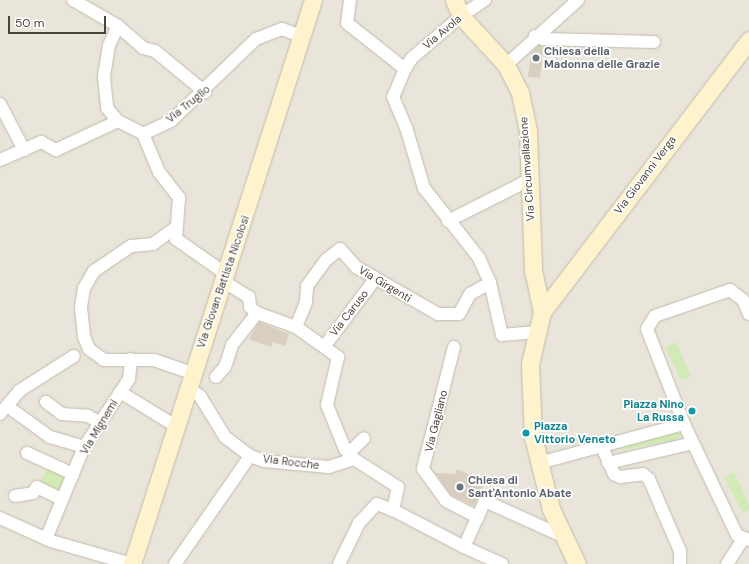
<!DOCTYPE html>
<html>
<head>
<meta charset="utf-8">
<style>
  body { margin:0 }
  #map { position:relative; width:749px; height:564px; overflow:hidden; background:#f6f3ec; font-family:"DM Sans",sans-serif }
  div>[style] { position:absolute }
  .residential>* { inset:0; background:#eae5da }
  .green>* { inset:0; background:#d2eab5 }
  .building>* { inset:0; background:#d8cfc1 }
  .roads { filter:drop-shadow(0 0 1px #c2bbae) drop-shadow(0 0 1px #c2bbae) }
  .street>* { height:12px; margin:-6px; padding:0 6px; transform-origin:6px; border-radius:6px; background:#fff }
  .secondary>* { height:17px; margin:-8.5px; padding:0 8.5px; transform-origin:8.5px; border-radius:8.5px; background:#fff3cd }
  .dots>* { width:11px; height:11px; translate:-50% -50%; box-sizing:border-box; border:2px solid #fff; border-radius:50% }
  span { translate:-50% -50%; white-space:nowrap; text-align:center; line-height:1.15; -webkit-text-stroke:3.5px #fff; paint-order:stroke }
  .street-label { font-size:11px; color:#4b4439 }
  .worship-label { font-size:11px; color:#5b616d; font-weight:700 }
  .left { translate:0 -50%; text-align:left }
  .culture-label { font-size:11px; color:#0d838f; font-weight:700 }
  .right { translate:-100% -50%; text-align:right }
  .scale { position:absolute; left:8px; top:16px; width:98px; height:18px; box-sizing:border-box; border:2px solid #4b4439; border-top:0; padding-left:5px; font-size:12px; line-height:14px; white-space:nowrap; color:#4b4439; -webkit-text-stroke:3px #fff; paint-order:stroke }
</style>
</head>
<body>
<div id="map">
  <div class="residential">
    <div style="clip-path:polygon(0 0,749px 0,749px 564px,0 564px)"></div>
  </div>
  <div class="green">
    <div style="clip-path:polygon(676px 342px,691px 376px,681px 380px,665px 347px)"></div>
    <div style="clip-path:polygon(677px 432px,681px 433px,677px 440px,621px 450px,623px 445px)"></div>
    <div style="clip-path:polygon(48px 467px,68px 476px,60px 494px,39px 484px)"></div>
    <div style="clip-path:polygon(734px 472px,749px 504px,749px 510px,743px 513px,724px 477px)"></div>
  </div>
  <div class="building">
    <div style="clip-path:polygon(539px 45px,543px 47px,540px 78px,528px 77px,531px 53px)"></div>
    <div style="clip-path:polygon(259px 322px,289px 334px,285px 346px,273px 342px,271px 347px,249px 339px)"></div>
    <div style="clip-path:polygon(457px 469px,485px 482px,474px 506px,451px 495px,435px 473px,455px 474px)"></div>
  </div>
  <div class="roads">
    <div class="street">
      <div style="left:73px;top:0;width:52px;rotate:30deg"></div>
      <div style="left:118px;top:26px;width:33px;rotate:41deg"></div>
      <div style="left:143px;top:48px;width:12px;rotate:14deg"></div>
      <div style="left:155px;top:51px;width:65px;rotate:39.4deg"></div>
      <div style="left:350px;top:0;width:23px;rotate:97deg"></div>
      <div style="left:347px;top:23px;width:74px;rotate:38.4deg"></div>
      <div style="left:405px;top:69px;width:30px;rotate:113deg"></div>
      <div style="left:393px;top:97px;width:33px;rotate:67deg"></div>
      <div style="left:406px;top:127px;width:64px;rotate:73.6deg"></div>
      <div style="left:424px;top:188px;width:89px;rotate:51.8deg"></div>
      <div style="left:479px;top:258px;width:27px;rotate:66deg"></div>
      <div style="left:490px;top:283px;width:53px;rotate:77deg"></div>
      <div style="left:502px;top:335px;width:34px;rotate:-5deg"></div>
      <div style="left:118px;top:26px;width:21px;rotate:115deg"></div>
      <div style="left:109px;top:45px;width:32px;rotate:99deg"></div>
      <div style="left:104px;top:77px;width:31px;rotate:84deg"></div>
      <div style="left:107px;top:108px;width:17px;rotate:50deg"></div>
      <div style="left:535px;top:36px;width:9px;rotate:21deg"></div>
      <div style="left:543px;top:39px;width:111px;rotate:1.5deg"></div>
      <div style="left:506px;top:65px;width:97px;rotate:-42.1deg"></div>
      <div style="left:405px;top:69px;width:13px;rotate:-58deg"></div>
      <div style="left:412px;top:58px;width:65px;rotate:-40.6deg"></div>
      <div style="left:461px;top:16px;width:29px;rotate:-34deg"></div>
      <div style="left:0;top:104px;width:52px;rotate:62.4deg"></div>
      <div style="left:143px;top:134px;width:31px;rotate:-25deg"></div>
      <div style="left:171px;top:121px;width:118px;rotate:-44deg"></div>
      <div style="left:256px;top:39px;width:28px;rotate:-21deg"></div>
      <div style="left:282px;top:29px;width:20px;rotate:20deg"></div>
      <div style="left:143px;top:134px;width:41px;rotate:67.2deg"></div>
      <div style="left:159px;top:172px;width:33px;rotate:52deg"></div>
      <div style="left:179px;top:198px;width:41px;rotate:94.2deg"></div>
      <div style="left:176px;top:239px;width:61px;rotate:35deg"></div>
      <div style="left:0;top:160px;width:45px;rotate:-23.7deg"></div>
      <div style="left:41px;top:142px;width:17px;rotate:28deg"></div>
      <div style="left:56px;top:150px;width:68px;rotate:-25.1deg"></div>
      <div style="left:118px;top:121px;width:28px;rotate:27deg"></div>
      <div style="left:448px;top:221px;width:91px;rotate:-26.8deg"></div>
      <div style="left:175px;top:228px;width:27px;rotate:144deg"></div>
      <div style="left:153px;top:244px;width:22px;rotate:175deg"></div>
      <div style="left:131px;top:246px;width:45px;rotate:146deg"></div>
      <div style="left:94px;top:271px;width:20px;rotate:120deg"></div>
      <div style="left:84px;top:288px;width:19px;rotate:99deg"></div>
      <div style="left:81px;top:307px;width:30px;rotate:84deg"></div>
      <div style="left:84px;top:337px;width:13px;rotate:67deg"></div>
      <div style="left:89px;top:349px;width:19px;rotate:36deg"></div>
      <div style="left:104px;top:360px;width:50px"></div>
      <div style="left:154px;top:360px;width:40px;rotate:18.9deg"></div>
      <div style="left:223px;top:281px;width:31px;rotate:32deg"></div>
      <div style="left:249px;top:297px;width:10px;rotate:84deg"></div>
      <div style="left:250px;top:307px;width:9px;rotate:41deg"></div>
      <div style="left:257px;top:313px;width:41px;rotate:19.7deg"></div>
      <div style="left:296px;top:327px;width:52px;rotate:35.5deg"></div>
      <div style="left:338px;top:357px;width:49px;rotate:102.9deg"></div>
      <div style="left:327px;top:405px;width:48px;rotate:67.8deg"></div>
      <div style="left:345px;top:449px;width:13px;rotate:48deg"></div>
      <div style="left:354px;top:459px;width:52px;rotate:32.5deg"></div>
      <div style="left:398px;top:487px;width:24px;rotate:102deg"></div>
      <div style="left:393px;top:510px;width:80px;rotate:27.5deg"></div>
      <div style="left:749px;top:314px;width:15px;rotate:-113deg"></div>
      <div style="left:743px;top:300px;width:16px;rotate:-142deg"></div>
      <div style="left:730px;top:290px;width:79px;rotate:160.9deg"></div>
      <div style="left:655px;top:316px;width:15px;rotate:122deg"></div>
      <div style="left:647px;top:329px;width:102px;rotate:68.7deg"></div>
      <div style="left:684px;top:424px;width:123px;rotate:64.5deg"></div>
      <div style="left:737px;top:535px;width:13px;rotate:23deg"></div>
      <div style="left:296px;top:327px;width:27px;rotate:-68deg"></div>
      <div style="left:306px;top:302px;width:16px;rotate:-86deg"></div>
      <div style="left:307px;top:286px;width:32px;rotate:-54deg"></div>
      <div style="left:326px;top:260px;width:18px;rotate:-38deg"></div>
      <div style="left:340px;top:249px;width:24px;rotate:48deg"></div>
      <div style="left:356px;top:267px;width:95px;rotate:29.8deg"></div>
      <div style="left:438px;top:314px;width:21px"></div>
      <div style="left:459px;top:314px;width:23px;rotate:-61deg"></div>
      <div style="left:470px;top:294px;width:23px;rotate:-29deg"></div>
      <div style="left:324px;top:347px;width:85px;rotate:-53.1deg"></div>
      <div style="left:454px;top:347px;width:126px;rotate:104.3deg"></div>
      <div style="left:423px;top:469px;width:39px;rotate:54deg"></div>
      <div style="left:446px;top:501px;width:36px;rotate:27deg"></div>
      <div style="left:216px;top:377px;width:13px;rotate:-48deg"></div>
      <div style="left:225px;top:367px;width:23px;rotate:-72deg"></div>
      <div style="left:232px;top:345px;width:41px;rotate:-52deg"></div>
      <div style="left:187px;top:387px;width:16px;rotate:35deg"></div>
      <div style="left:200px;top:396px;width:48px;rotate:58.6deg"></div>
      <div style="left:225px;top:437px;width:31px;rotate:37deg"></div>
      <div style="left:250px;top:456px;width:15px;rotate:20deg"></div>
      <div style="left:264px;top:461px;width:65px;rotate:5.3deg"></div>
      <div style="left:329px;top:467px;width:26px;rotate:-18deg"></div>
      <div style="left:120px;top:392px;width:63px;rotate:31.4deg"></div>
      <div style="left:46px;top:402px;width:20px;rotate:37deg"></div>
      <div style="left:62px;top:414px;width:26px;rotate:4deg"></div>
      <div style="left:88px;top:416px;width:14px;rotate:30deg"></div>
      <div style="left:7px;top:406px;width:53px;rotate:35.8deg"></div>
      <div style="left:50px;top:437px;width:35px;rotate:16deg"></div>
      <div style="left:0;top:414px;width:30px;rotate:-50deg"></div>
      <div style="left:19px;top:391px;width:65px;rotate:-32.5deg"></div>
      <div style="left:602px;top:447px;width:30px;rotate:66deg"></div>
      <div style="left:614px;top:474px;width:7px;rotate:27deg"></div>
      <div style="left:620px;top:477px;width:23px;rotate:-7deg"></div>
      <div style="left:643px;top:474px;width:8px;rotate:40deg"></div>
      <div style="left:649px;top:479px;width:78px;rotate:66.7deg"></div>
      <div style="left:680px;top:551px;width:13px;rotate:90deg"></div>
      <div style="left:27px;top:453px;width:51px;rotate:24.5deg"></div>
      <div style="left:349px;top:453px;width:21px;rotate:-45deg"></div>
      <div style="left:539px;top:463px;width:150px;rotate:-15.1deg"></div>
      <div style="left:608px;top:463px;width:87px;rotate:-13.2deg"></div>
      <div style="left:15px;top:496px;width:18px;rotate:-9deg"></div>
      <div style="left:33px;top:493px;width:7px;rotate:-56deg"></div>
      <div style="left:37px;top:487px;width:28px;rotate:26deg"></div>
      <div style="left:0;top:518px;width:56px;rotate:24.3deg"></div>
      <div style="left:51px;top:541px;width:83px;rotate:16deg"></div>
      <div style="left:46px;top:539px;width:100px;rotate:-67.6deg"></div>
      <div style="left:84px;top:447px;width:82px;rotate:-56.5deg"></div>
      <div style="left:129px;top:379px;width:20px;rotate:-84deg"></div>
      <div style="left:175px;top:564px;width:131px;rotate:-55.2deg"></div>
      <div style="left:339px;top:564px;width:46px;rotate:-64deg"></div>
      <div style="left:359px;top:523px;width:26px;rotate:-47deg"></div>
      <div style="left:377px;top:504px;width:17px;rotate:21deg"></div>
      <div style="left:502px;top:564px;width:42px;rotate:-155.9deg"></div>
      <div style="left:464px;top:547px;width:51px;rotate:-65.5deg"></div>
      <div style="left:485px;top:501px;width:82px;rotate:24.4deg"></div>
      <div style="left:727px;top:564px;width:30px;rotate:-57deg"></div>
    </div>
    <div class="secondary">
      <div style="left:454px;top:0;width:17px;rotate:66deg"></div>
      <div style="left:461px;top:16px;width:67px;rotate:47.4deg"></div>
      <div style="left:506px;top:65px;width:31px;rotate:63deg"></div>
      <div style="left:520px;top:93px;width:40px;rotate:78deg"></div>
      <div style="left:528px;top:132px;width:138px;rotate:87.9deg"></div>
      <div style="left:533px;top:270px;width:43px;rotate:77.9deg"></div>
      <div style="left:132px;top:564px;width:592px;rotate:-72.21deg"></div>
      <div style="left:577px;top:564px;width:61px;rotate:-115.3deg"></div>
      <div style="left:551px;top:509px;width:74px;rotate:-104deg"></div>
      <div style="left:533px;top:437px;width:73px;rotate:-92.4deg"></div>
      <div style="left:530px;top:364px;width:53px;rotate:-77deg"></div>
      <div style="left:542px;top:312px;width:342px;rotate:-52.7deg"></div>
    </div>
  </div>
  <div class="dots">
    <div style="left:536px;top:58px;background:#6b7280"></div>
    <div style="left:692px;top:411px;background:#0f9aa8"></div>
    <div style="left:526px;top:433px;background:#0f9aa8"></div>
    <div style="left:460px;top:487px;background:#6b7280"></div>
  </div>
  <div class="street-label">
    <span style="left:442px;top:32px;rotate:-40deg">Via Avola</span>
    <span style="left:188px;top:104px;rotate:-39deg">Via Truglio</span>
    <span style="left:527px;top:169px;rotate:-94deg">Via Circumvallazione</span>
    <span style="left:645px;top:175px;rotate:-53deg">Via Giovanni Verga</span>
    <span style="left:223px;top:282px;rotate:-71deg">Via Giovan Battista Nicolosi</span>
    <span style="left:385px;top:284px;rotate:31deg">Via Girgenti</span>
    <span style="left:349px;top:313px;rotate:-52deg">Via Caruso</span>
    <span style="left:436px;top:421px;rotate:-76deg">Via Gagliano</span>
    <span style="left:99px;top:427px;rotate:-59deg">Via Mignemi</span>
    <span style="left:291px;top:462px;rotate:7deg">Via Rocche</span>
  </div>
  <div class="worship-label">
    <span class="left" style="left:544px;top:58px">Chiesa della<br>Madonna delle Grazie</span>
    <span class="left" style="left:468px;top:487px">Chiesa di<br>Sant'Antonio Abate</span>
  </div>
  <div class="culture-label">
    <span class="right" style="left:684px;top:411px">Piazza Nino<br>La Russa</span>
    <span class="left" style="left:534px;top:433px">Piazza<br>Vittorio Veneto</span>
  </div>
  <div class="scale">50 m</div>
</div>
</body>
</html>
